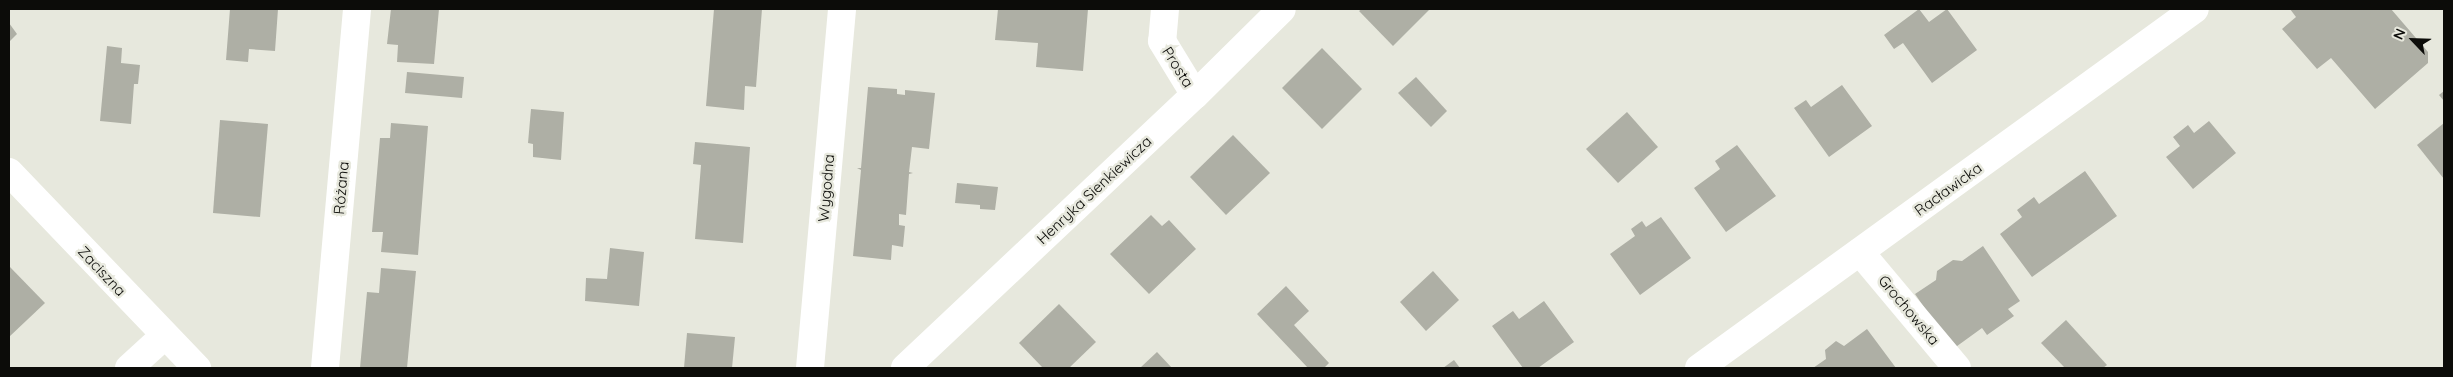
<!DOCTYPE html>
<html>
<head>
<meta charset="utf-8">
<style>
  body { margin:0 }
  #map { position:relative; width:2453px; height:377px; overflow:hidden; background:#e7e8dd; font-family:Quicksand,sans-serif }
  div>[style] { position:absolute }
  .building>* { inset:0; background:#aeafa5 }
  .minor>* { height:28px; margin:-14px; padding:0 14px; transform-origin:14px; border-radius:14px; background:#fff }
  span { translate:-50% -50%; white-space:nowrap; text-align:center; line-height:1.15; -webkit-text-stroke:5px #e7e8dd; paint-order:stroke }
  .street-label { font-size:15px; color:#0c0c09 }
  .frame { position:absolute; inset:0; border:10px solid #0c0c09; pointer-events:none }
  .north { position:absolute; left:2388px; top:15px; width:50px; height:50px; -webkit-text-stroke:4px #e7e8dd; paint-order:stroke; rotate:294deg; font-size:14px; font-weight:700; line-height:20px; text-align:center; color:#0c0c09 }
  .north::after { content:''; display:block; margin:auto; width:18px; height:22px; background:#0c0c09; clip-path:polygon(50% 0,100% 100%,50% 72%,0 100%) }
</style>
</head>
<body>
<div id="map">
  <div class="building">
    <div style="clip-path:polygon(230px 9px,278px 9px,275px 51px,249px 49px,248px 62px,226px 60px)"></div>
    <div style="clip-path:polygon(391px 9px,439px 9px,434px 64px,397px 62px,398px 45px,387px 44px)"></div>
    <div style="clip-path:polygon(714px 9px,762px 9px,756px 87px,745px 86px,744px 110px,706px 106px)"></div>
    <div style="clip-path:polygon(998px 9px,1088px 9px,1083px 71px,1036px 67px,1038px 43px,995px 40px)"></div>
    <div style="clip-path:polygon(1362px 9px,1430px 9px,1393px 46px,1359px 11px)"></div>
    <div style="clip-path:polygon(1919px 9px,1929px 22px,1947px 9px,1977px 50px,1932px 83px,1903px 43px,1894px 49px,1884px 35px)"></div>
    <div style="clip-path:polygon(2290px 9px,2391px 9px,2428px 52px,2428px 63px,2375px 109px,2331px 58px,2317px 69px,2282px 29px,2296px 17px)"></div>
    <div style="clip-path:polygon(9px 23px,17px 34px,9px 42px)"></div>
    <div style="clip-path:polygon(107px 46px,122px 48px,121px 63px,140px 65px,138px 84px,134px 84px,131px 124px,100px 121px)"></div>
    <div style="clip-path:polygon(1322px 48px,1362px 89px,1322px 129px,1282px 88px)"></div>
    <div style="clip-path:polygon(407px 72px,464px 77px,462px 98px,405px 93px)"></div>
    <div style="clip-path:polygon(1416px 77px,1447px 111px,1431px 127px,1398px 93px)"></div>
    <div style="clip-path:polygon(1842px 85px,1872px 126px,1829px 157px,1794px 108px,1806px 100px,1811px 107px)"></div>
    <div style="clip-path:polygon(868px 87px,897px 89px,897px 94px,905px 95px,905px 90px,935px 93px,929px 149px,912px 147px,909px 172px,913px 173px,909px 174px,906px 215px,899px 214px,899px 225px,905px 226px,903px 247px,892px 245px,891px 260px,853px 256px,861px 170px,857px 168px,861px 168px)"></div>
    <div style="clip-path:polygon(2444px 91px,2444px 101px,2439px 95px)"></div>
    <div style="clip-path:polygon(531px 109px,564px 112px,561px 160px,533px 157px,533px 144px,528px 143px)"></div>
    <div style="clip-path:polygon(1627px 112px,1658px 147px,1618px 183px,1586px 149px)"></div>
    <div style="clip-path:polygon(220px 120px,268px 124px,260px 217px,213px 213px)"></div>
    <div style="clip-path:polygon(2209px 121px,2236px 153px,2193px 189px,2166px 157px,2180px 146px,2173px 137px,2188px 125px,2194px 133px)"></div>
    <div style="clip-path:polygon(391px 123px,428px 126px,418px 255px,381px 252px,383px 232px,372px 232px,380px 138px,390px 138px)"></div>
    <div style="clip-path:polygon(2444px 123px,2444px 179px,2417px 145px)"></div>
    <div style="clip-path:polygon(1233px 135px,1270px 173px,1226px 215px,1190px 177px)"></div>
    <div style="clip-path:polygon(695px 142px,750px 147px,743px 243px,695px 239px,701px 165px,693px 164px)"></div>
    <div style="clip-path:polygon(1737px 145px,1776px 196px,1726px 232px,1694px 188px,1720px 169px,1715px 161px)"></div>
    <div style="clip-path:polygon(2085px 171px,2117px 216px,2032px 277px,2000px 234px,2022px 217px,2017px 210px,2034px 197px,2039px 204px)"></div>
    <div style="clip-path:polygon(957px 183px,998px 187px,995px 210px,980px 209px,980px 205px,955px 203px)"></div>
    <div style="clip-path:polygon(1151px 215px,1162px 226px,1169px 220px,1196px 249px,1149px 294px,1110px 254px)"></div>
    <div style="clip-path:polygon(1661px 217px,1691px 258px,1640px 295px,1610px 254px,1635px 236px,1631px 229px,1642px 221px,1646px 227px)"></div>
    <div style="clip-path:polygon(1983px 246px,2020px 301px,2008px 309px,2014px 316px,1987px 335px,1982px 328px,1953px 349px,1915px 294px,1936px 280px,1937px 271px,1953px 260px,1962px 261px)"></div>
    <div style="clip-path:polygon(610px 248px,644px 252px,639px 306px,585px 301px,586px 278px,607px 279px)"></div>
    <div style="clip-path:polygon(9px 266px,45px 303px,9px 337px)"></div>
    <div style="clip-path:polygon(381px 268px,416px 271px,407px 368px,360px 368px,367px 292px,379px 293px)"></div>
    <div style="clip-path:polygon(1433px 271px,1459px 300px,1426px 331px,1400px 302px)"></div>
    <div style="clip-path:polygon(1286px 286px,1309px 311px,1294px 325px,1329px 363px,1324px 368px,1308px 368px,1257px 314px)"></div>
    <div style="clip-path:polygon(1544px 301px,1574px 342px,1538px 368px,1523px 368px,1492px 326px,1513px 311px,1519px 319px)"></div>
    <div style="clip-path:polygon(1059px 304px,1096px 342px,1069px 368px,1043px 368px,1019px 343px)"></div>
    <div style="clip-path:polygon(2066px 320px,2107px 365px,2103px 368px,2065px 368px,2041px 343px)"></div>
    <div style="clip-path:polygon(1867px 329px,1896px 368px,1813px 368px,1826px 359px,1825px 350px,1836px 341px,1844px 346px)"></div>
    <div style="clip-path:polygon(687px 333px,735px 337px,732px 368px,684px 368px)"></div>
    <div style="clip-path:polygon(1157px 352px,1172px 368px,1140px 368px)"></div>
    <div style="clip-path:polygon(1454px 360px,1460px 368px,1443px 368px)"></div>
  </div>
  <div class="minor">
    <div style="left:1165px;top:9px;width:32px;rotate:95deg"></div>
    <div style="left:1162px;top:41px;width:63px;rotate:58.6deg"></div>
    <div style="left:9px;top:172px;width:272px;rotate:46.2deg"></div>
    <div style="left:1860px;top:252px;width:151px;rotate:50.1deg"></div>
    <div style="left:129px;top:368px;width:47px;rotate:-42.4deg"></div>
    <div style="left:325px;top:368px;width:360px;rotate:-84.9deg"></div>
    <div style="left:810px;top:368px;width:360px;rotate:-84.9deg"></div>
    <div style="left:905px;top:368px;width:398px;rotate:-43.3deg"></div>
    <div style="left:1195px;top:95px;width:122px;rotate:-44.7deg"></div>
    <div style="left:1699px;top:368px;width:612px;rotate:-35.9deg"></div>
  </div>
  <div class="street-label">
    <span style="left:1178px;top:67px;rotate:58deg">Prosta</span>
    <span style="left:341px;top:188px;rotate:-85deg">Różana</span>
    <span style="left:826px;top:188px;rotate:-85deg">Wygodna</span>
    <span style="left:1948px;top:189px;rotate:-36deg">Racławicka</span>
    <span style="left:1094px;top:190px;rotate:-43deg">Henryka Sienkiewicza</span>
    <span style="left:102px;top:271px;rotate:47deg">Zaciszna</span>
    <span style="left:1909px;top:310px;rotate:50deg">Grochowska</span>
  </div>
  <div class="frame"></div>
  <div class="north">N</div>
</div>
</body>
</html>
